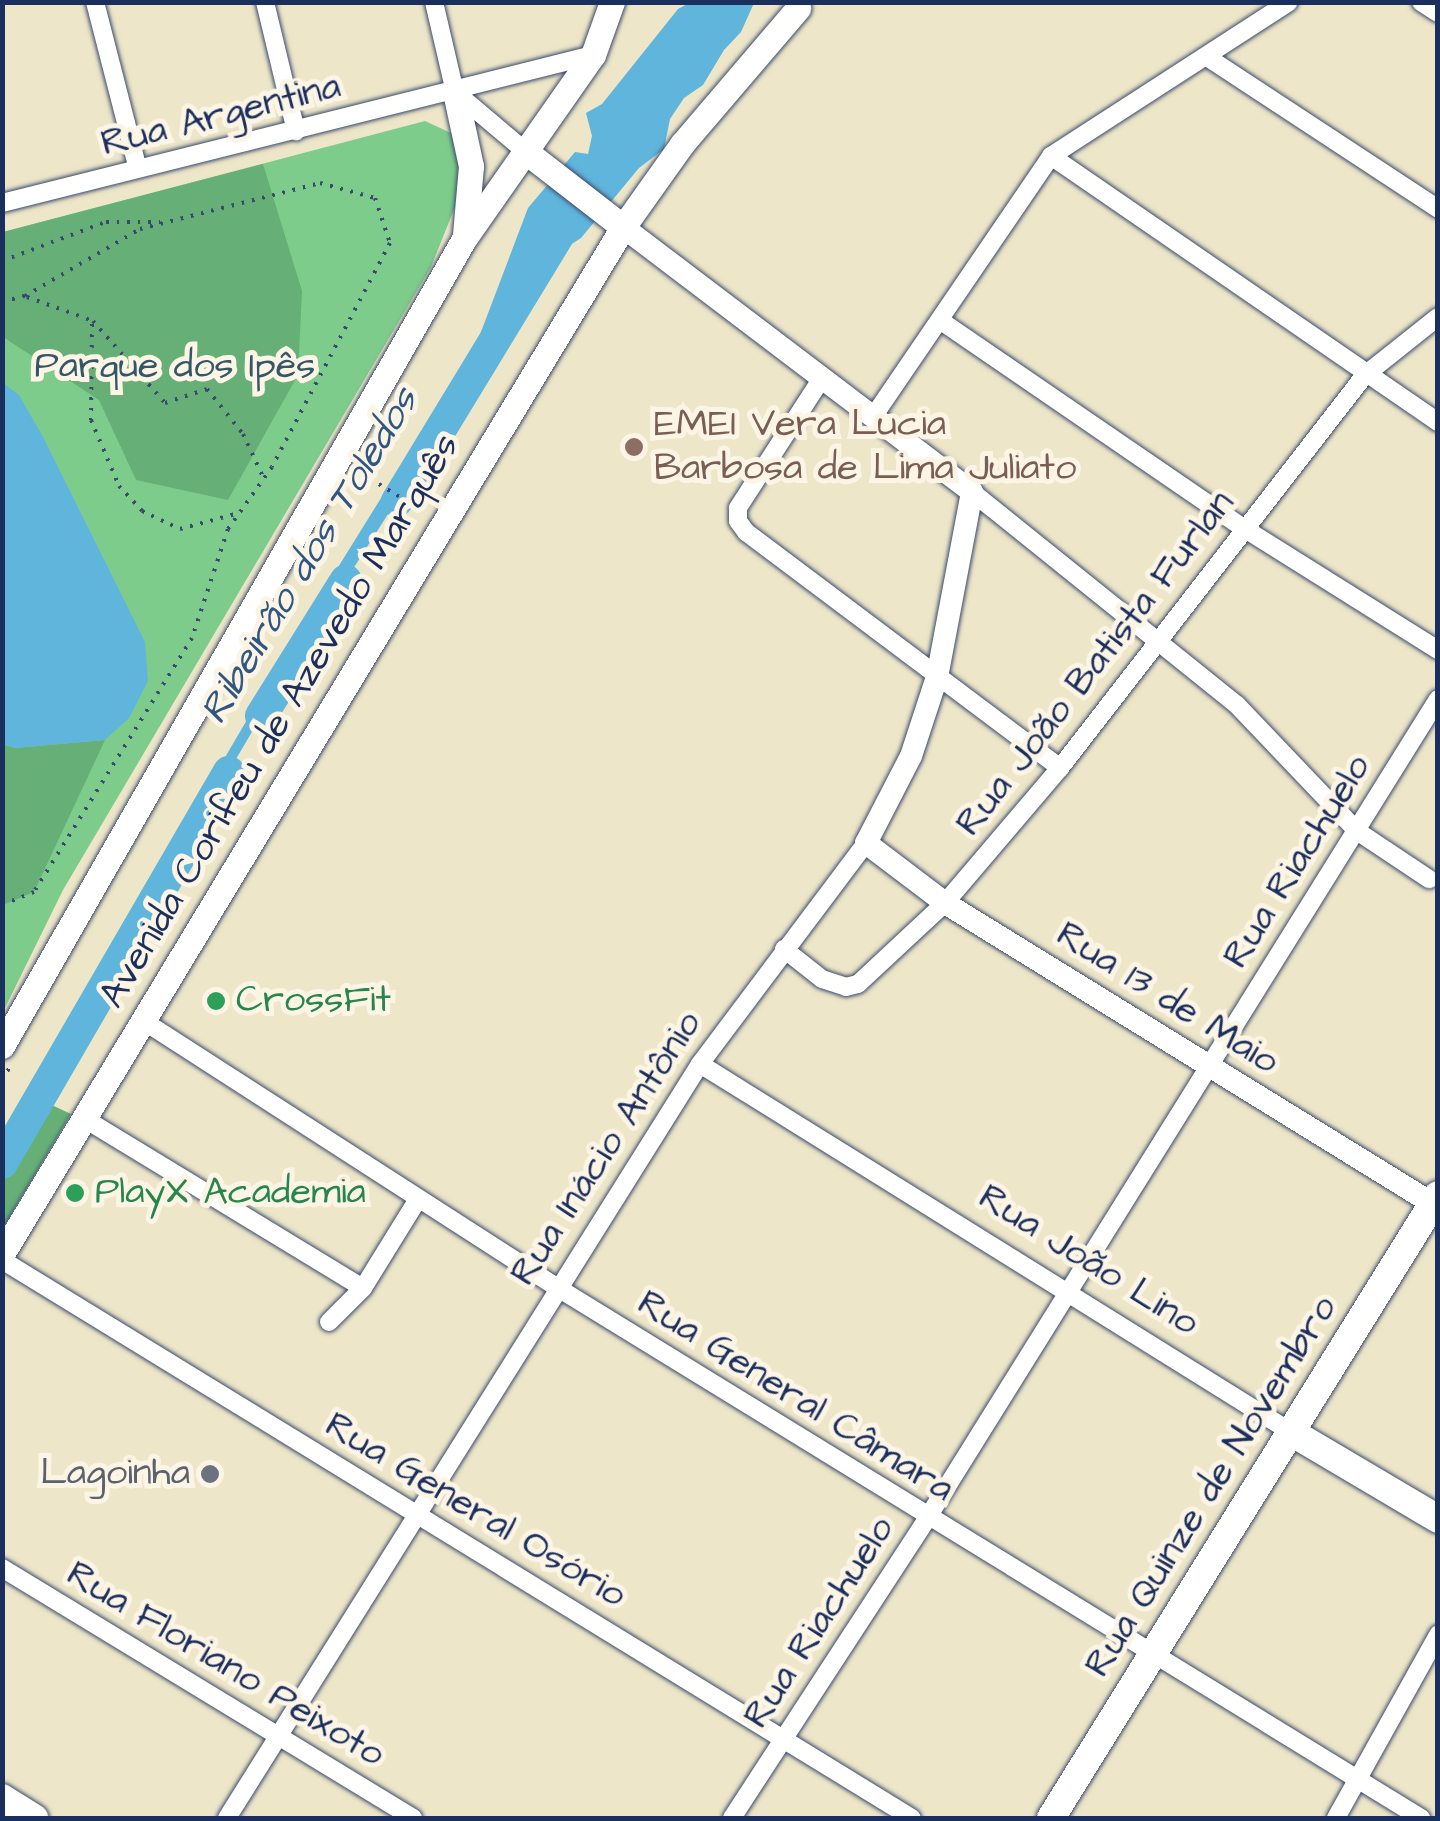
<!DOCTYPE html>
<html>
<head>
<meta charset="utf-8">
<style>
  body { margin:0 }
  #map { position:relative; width:1440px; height:1821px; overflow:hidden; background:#ede6c8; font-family:"Architects Daughter",sans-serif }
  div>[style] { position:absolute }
  .green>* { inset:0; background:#7ecc8b }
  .forest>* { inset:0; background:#66b077 }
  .water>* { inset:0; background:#60b5dc }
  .river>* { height:32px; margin:-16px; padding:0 16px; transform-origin:16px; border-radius:16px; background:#60b5dc }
  .path>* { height:4px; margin-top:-2px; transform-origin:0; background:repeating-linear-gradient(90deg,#3a4a6e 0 2.5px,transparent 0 10.5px) }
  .roads { filter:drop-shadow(0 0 2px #3a4a6e) drop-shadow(0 0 2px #3a4a6e) }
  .minor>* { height:18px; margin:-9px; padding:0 9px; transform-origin:9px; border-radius:9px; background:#fff }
  .tertiary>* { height:22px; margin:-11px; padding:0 11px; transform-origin:11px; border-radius:11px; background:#fff }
  .secondary>* { height:25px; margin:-12.5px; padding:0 12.5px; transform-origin:12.5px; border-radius:12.5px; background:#fff }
  .primary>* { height:28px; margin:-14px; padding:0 14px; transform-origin:14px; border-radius:14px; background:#fff }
  .dots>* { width:28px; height:28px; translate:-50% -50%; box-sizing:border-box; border:5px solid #fcf5e5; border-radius:50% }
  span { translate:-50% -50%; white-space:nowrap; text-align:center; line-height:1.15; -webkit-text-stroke:10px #fcf5e5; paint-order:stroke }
  .street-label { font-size:38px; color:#1b2f5e }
  .park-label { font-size:38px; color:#345669 }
  .education-label { font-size:38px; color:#785e54 }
  .left { translate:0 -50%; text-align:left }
  .leisure-label { font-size:38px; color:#27864d }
  .worship-label { font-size:38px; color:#5b616d }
  .right { translate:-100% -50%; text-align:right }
  .water-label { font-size:40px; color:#305784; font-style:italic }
  .frame { position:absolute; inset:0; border:5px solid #1b2f5e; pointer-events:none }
</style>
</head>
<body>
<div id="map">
  <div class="green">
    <div style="clip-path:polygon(425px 121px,451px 133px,462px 157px,455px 207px,431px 267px,63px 890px,3px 1012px,3px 232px)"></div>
  </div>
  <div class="forest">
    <div style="clip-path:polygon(263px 164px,302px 291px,298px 375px,228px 500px,136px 480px,99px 400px,3px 337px,3px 232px)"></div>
    <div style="clip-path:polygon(105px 740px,34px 892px,3px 905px,2px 744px,15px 748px)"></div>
    <div style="clip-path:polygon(41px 1100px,71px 1114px,3px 1228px,3px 1163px)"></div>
  </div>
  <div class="water">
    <div style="clip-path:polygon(689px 3px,754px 3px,741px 32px,724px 50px,703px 85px,684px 98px,670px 119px,664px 149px,639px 168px,581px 238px,539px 265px,420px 464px,284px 677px,53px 1072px,132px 916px,309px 614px,476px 345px,528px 208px,575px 152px,588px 154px,592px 136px,586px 113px,602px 104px,678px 9px)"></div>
    <div style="clip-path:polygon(3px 383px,19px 395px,43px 437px,145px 642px,148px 681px,129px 718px,105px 740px,15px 748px,3px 744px)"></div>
  </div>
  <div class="river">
    <div style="left:397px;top:501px;width:316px;rotate:-58.7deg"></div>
    <div style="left:261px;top:716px;width:160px;rotate:-58deg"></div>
    <div style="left:2px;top:1163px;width:452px;rotate:-59.9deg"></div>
  </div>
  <div class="path">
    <div style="left:2px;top:261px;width:111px;rotate:-20.6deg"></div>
    <div style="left:106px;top:222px;width:54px"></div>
    <div style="left:27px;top:297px;width:70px;rotate:20deg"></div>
    <div style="left:93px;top:321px;width:109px;rotate:48.7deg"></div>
    <div style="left:165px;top:403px;width:44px;rotate:-18.4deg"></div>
    <div style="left:207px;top:389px;width:58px;rotate:51.3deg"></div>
    <div style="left:243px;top:434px;width:50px;rotate:65deg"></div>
    <div style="left:2px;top:302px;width:24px;rotate:-15deg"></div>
    <div style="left:25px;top:296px;width:133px;rotate:-30.2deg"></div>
    <div style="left:140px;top:229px;width:186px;rotate:-14.3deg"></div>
    <div style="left:320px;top:183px;width:57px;rotate:15.3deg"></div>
    <div style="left:375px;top:198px;width:47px;rotate:71.6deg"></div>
    <div style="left:390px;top:243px;width:253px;rotate:117.8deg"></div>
    <div style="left:272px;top:467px;width:76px;rotate:125.4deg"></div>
    <div style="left:228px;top:529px;width:115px;rotate:108.3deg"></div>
    <div style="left:192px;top:638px;width:299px;rotate:121.9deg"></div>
    <div style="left:34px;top:892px;width:35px;rotate:158deg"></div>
    <div style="left:92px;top:324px;width:96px;rotate:90.6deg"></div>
    <div style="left:91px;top:420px;width:72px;rotate:67deg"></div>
    <div style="left:119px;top:486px;width:34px;rotate:47deg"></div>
    <div style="left:142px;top:511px;width:42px;rotate:25.3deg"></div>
    <div style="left:180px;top:529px;width:61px;rotate:-15.2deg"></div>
    <div style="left:361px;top:473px;width:65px;rotate:31.7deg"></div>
    <div style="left:2px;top:1080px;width:17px;rotate:-59deg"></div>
  </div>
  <div class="roads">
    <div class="minor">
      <div style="left:95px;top:2px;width:172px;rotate:75.6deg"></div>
      <div style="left:265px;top:2px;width:133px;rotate:76.5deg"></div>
      <div style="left:434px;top:2px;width:92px;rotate:76.9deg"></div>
      <div style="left:1421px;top:2px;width:20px;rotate:33deg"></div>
      <div style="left:1207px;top:57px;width:277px;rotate:33.3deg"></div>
      <div style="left:455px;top:92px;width:92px;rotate:40.1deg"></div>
      <div style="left:1051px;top:156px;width:470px;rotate:34.5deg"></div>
      <div style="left:2px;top:203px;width:609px;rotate:-14.06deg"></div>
      <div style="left:941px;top:321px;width:368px;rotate:34.4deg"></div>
      <div style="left:1245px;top:529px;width:228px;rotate:32.1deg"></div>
      <div style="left:822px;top:378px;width:155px;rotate:122.9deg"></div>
      <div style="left:738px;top:508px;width:13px;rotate:90deg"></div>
      <div style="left:738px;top:521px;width:14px;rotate:54deg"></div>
      <div style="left:746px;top:532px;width:393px;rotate:36.9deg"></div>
      <div style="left:873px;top:417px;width:316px;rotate:-55.7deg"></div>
      <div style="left:1051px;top:156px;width:283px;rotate:-32.9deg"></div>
      <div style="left:972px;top:492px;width:340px;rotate:38.8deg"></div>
      <div style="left:1237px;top:705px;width:174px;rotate:46.4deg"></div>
      <div style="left:1357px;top:831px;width:87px;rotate:33.7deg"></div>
      <div style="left:784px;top:949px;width:48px;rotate:38.3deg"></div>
      <div style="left:822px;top:979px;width:25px;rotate:18deg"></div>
      <div style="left:846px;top:987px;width:12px;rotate:-14deg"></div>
      <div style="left:858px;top:984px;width:119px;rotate:-43deg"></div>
      <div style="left:945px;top:903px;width:177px;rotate:-49.6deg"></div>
      <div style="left:1060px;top:768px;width:497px;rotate:-52.2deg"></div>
      <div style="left:1365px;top:375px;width:93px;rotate:-38.5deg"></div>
      <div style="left:142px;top:1020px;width:495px;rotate:32.8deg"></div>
      <div style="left:558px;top:1288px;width:1013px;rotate:31.56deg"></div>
      <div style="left:700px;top:1064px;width:696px;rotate:31.91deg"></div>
      <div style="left:85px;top:1119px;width:325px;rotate:31.3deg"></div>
      <div style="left:363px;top:1288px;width:105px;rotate:-58.3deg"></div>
      <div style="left:2px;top:1260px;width:1067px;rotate:31.52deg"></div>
      <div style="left:329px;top:1322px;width:48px;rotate:-45deg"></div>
      <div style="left:2px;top:1568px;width:481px;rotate:31.3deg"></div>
      <div style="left:227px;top:1818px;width:890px;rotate:-57.9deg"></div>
      <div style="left:700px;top:1064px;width:276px;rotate:-53.1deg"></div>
      <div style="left:732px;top:1818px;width:359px;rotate:-56.9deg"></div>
      <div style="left:928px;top:1517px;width:964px;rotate:-58.06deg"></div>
      <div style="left:1336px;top:1818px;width:210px;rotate:-60.9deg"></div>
    </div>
    <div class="tertiary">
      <div style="left:623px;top:227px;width:438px;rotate:37.2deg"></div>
      <div style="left:972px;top:492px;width:188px;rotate:100.7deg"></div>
      <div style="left:937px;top:677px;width:83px;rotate:108.2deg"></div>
      <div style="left:911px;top:756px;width:98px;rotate:117.3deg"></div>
      <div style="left:866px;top:843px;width:99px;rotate:37.2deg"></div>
      <div style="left:945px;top:903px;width:579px;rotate:31.66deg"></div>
    </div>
    <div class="secondary">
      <div style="left:455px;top:92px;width:76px;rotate:77.8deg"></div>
      <div style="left:471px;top:166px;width:69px;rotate:95deg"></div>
      <div style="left:525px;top:151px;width:124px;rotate:37.8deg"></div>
      <div style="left:2px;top:1046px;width:930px;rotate:-60.21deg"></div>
      <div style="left:464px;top:239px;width:225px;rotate:-55deg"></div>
      <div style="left:593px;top:55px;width:56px;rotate:-70.3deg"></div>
      <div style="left:2px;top:1254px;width:1200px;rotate:-58.84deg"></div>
      <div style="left:623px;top:227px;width:102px;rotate:-54.6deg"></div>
      <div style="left:682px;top:144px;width:179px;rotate:-49.5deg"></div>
    </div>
    <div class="primary">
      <div style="left:1291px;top:1432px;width:171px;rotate:30.6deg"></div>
      <div style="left:2px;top:1798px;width:38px;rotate:32deg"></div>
      <div style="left:1051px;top:1818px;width:733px;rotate:-58.15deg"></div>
    </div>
  </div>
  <div class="dots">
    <div style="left:634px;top:447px;background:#8d6e63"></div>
    <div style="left:216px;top:1001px;background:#2e9e5b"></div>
    <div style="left:75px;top:1193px;background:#2e9e5b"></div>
    <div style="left:210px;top:1474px;background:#6b7280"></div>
  </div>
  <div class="street-label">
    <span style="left:221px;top:116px;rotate:-14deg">Rua Argentina</span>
    <span style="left:1096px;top:664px;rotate:-52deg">Rua João Batista Furlan</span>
    <span style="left:280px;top:721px;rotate:-59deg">Avenida Corifeu de Azevedo Marquês</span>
    <span style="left:1298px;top:862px;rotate:-58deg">Rua Riachuelo</span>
    <span style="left:1167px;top:999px;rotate:32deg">Rua 13 de Maio</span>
    <span style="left:607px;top:1149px;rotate:-57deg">Rua Inácio Antônio</span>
    <span style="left:1088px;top:1261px;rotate:32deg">Rua João Lino</span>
    <span style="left:795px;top:1397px;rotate:32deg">Rua General Câmara</span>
    <span style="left:1212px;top:1487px;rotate:-58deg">Rua Quinze de Novembro</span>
    <span style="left:475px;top:1511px;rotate:31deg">Rua General Osório</span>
    <span style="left:820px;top:1623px;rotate:-57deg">Rua Riachuelo</span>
    <span style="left:225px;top:1665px;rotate:31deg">Rua Floriano Peixoto</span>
  </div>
  <div class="park-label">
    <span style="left:175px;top:367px">Parque dos Ipês</span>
  </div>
  <div class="education-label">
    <span class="left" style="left:654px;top:447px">EMEI Vera Lucia<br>Barbosa de Lima Juliato</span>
  </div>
  <div class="leisure-label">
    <span class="left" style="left:236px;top:1001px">CrossFit</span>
    <span class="left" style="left:95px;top:1193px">PlayX Academia</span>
  </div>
  <div class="worship-label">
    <span class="right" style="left:190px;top:1474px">Lagoinha</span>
  </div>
  <div class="water-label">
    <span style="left:310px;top:556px;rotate:-59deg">Ribeirão dos Toledos</span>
  </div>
  <div class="frame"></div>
</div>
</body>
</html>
